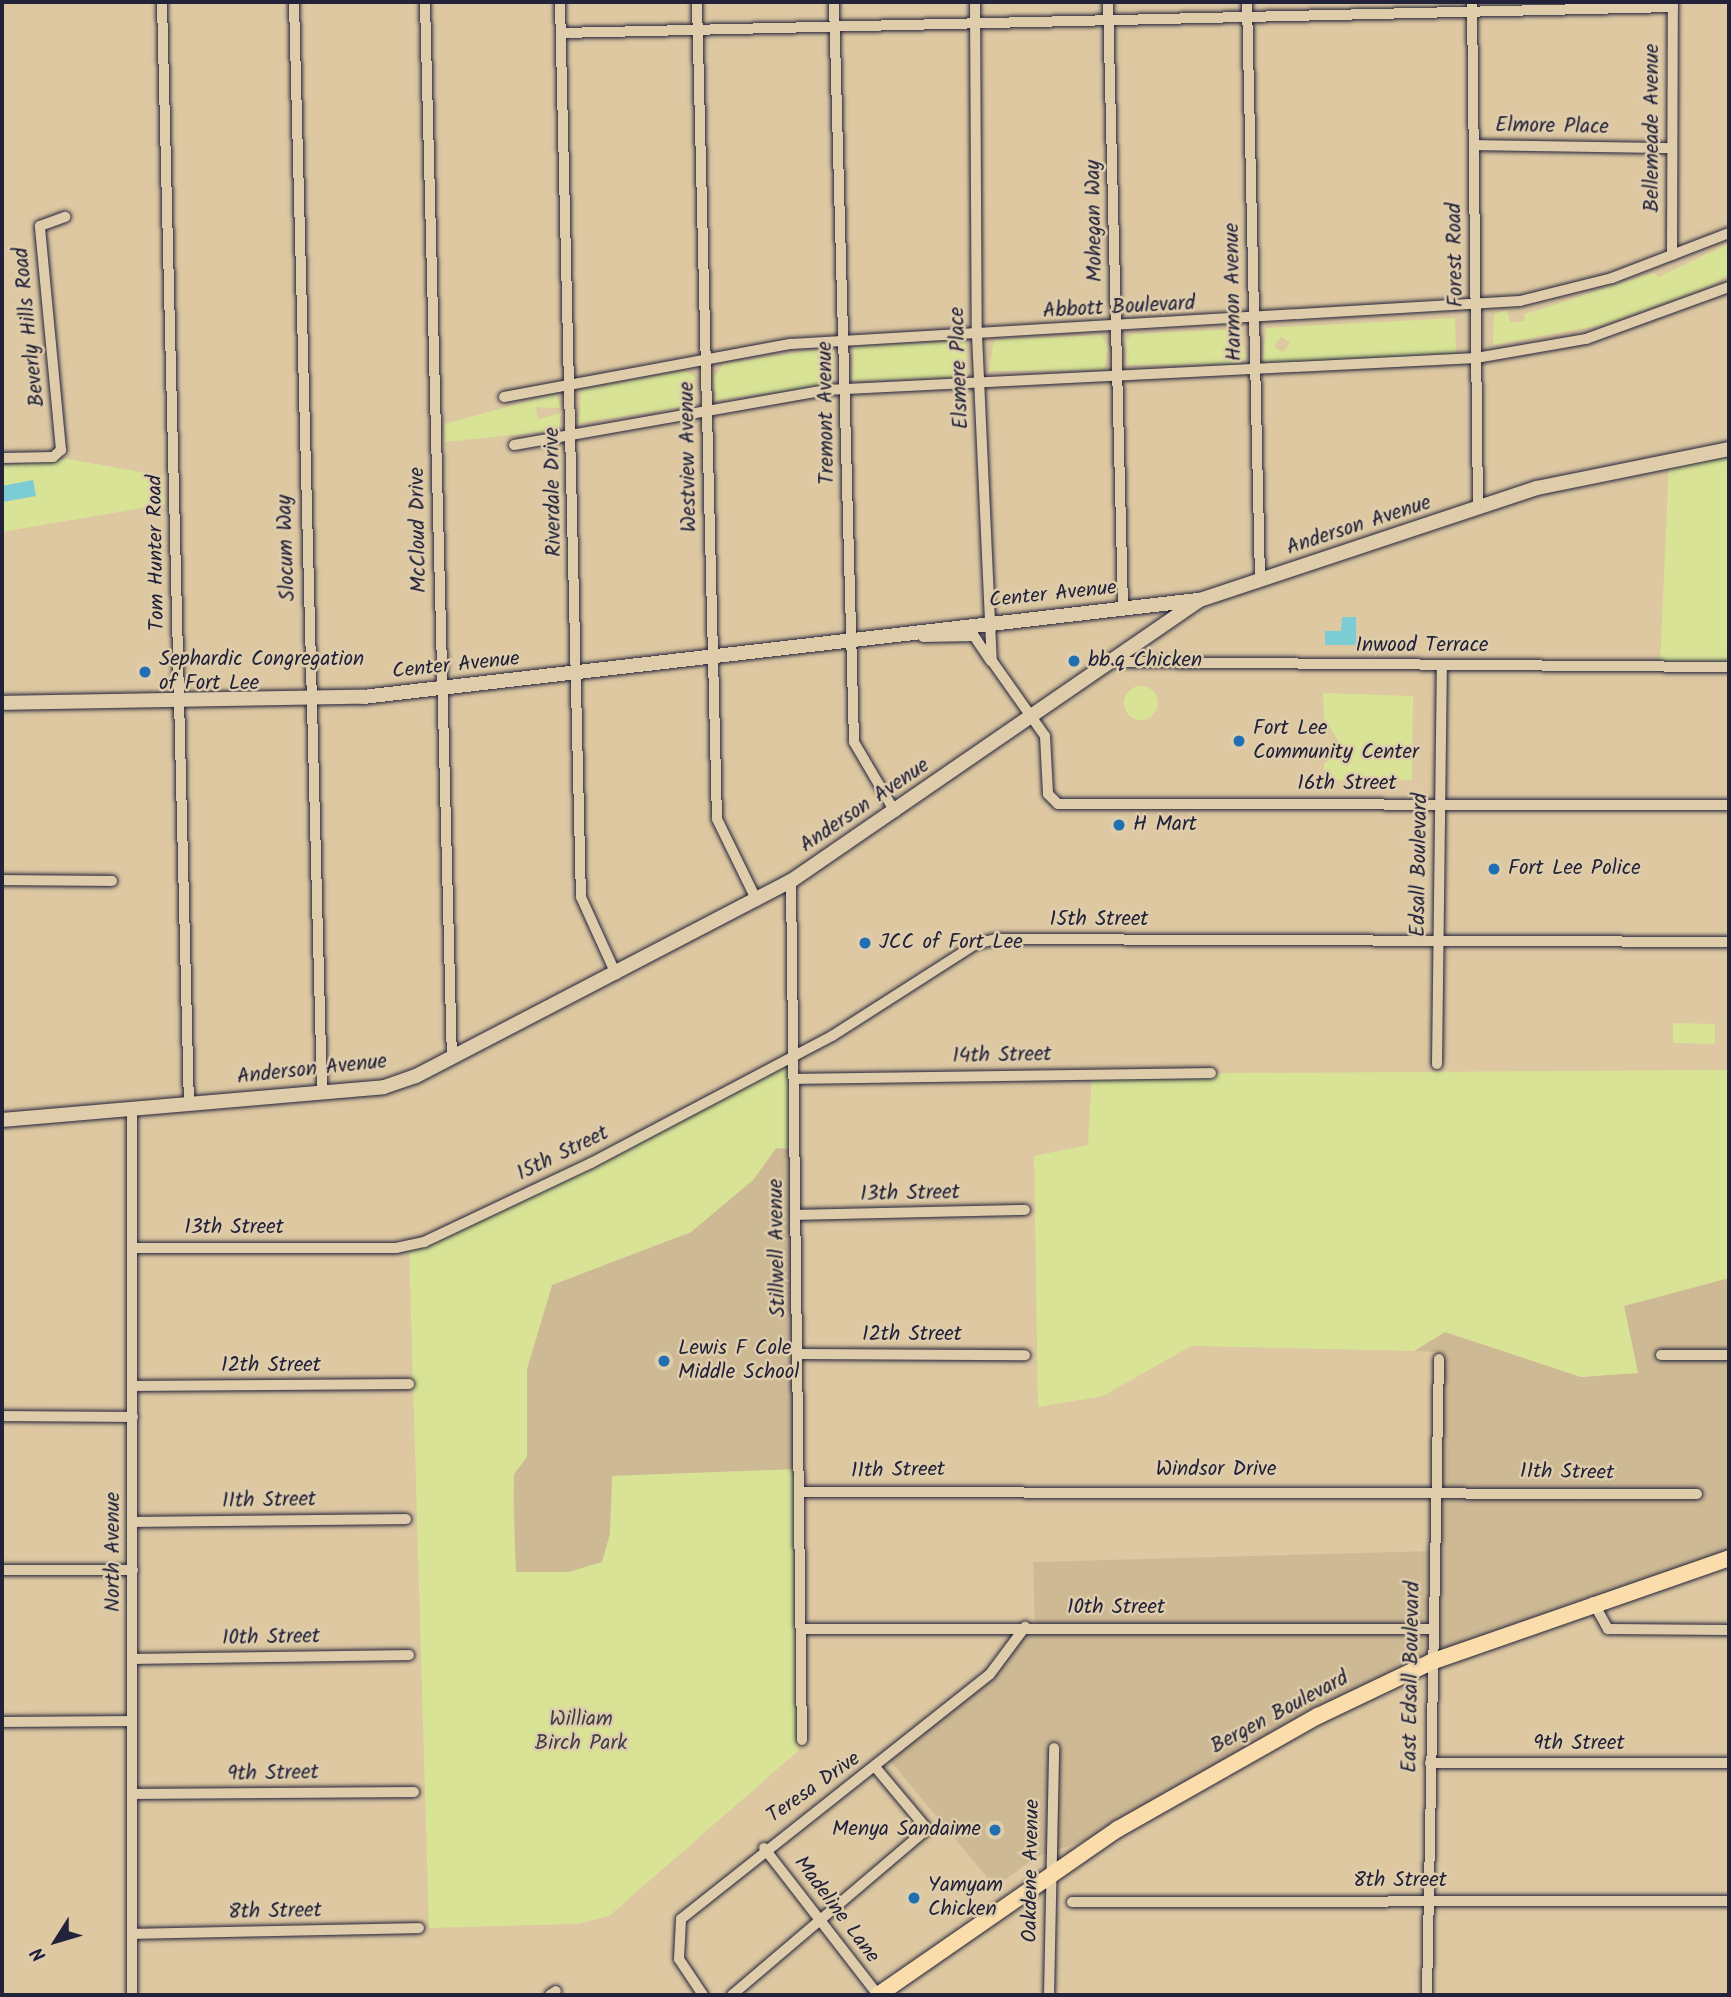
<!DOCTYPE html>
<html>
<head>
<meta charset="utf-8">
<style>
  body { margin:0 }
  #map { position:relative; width:1731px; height:1997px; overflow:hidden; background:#ddc8a2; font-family:Kalam,sans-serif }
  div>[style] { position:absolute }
  .built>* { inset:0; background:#ceb995 }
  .green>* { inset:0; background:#d8e396 }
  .round { border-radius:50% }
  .water>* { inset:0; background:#7cccd6 }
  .roads { filter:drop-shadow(0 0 2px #22223b) drop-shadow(0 0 2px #22223b) }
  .street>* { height:10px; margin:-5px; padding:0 5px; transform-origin:5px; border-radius:5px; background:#deccaa }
  .secondary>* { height:14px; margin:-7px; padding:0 7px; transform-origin:7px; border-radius:7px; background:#deccaa }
  .primary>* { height:16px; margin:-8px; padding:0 8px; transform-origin:8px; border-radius:8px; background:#faddab }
  .dots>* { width:19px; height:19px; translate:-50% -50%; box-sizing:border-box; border:4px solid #deccaa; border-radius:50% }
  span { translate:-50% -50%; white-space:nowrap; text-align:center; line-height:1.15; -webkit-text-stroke:5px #deccaa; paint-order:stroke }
  .street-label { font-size:21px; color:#22223b }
  .poi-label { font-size:21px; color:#22223b }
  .left { translate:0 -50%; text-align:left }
  .right { translate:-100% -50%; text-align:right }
  .park-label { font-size:21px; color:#3d3f49 }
  .frame { position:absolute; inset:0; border:4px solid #22223b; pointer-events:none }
  .north { position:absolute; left:21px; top:1906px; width:70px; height:70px; -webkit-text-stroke:5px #deccaa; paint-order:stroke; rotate:233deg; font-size:19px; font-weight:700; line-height:28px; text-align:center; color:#22223b }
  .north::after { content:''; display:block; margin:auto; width:24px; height:32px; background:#22223b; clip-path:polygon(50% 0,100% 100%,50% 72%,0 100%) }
</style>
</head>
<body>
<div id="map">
  <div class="built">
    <div style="clip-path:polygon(777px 1148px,795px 1149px,801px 1469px,613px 1476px,610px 1534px,602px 1562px,569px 1572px,515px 1572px,514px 1474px,527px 1457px,527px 1369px,552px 1285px,691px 1232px,753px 1180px)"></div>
    <div style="clip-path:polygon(1729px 1278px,1729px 1558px,1431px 1662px,1118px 1829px,1036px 1857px,995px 1887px,883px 1752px,987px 1671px,1025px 1627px,1035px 1627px,1033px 1562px,1434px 1551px,1437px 1490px,1594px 1501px,1436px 1485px,1436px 1352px,1414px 1351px,1445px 1332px,1581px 1377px,1638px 1372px,1624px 1306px)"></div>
  </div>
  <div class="green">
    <div style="clip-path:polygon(1729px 243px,1729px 275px,1709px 286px,1602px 325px,1493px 345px,1494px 314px,1507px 310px,1510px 323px,1524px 321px,1525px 314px,1653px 273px,1659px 277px)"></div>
    <div style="clip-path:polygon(evenodd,1455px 318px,1456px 353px,1267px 363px,1263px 358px,1266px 328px,1455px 318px,1281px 336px,1290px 343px,1283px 352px,1274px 347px,1281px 336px)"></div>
    <div style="clip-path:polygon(1240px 329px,1246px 357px,1240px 364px,1127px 365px,1126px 340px,1132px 334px)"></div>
    <div style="clip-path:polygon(1100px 335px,1108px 345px,1104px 370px,989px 371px,994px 340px)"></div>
    <div style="clip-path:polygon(966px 341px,967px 377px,852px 381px,854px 347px)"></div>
    <div style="clip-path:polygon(828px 348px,834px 350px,832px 384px,716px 400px,714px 378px,723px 364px)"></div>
    <div style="clip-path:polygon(685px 371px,694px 376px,695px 405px,579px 423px,581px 390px)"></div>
    <div style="clip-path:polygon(556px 394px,561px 408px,536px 407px,538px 419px,561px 413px,559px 430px,445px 442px,444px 424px)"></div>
    <div style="clip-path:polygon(1729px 449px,1729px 667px,1660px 667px,1669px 461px)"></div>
    <div style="clip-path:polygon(68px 459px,163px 476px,165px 504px,2px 532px,2px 466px)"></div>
    <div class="round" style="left:1124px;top:686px;width:34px;height:34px"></div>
    <div style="clip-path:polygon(1323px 693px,1413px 696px,1412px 780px,1324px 780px,1324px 764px,1335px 755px,1338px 740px,1324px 718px)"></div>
    <div style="clip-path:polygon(1673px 1023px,1715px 1024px,1715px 1044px,1673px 1043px)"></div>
    <div style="clip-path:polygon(794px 1056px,795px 1149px,776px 1148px,753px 1180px,691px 1232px,552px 1285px,527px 1369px,527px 1457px,514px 1474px,513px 1502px,516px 1572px,569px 1572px,602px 1562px,610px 1534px,612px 1476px,801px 1469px,798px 1751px,609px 1916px,577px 1924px,429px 1928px,409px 1246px)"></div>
    <div style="clip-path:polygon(1729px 1070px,1729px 1278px,1624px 1306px,1638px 1373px,1581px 1377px,1445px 1332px,1414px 1351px,1191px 1346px,1103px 1396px,1038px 1407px,1034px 1156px,1088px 1145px,1092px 1074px)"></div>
  </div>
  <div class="water">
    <div style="clip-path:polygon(33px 480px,36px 496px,3px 502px,2px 486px)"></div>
    <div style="clip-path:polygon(1342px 617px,1356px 617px,1356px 645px,1325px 645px,1325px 631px,1341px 631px)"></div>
  </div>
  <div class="roads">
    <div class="street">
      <div style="left:162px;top:2px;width:1102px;rotate:88.6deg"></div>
      <div style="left:294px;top:2px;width:1091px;rotate:88.53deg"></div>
      <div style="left:425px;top:2px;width:1056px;rotate:88.54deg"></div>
      <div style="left:560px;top:2px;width:895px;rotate:88.66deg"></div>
      <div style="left:581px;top:897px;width:85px;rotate:65.6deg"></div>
      <div style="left:697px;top:2px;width:817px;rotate:88.6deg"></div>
      <div style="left:717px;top:819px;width:91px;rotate:64deg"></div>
      <div style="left:834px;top:2px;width:740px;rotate:88.45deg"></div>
      <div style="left:854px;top:742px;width:81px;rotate:59.6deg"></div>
      <div style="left:975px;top:2px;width:333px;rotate:89.7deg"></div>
      <div style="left:977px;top:335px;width:326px;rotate:87.4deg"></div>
      <div style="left:992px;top:661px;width:92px;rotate:54.8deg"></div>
      <div style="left:1045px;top:736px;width:58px;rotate:87deg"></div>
      <div style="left:1048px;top:794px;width:14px;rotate:45deg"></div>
      <div style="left:1058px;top:804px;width:671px;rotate:0.09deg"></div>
      <div style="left:1108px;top:2px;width:606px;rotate:88.58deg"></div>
      <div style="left:1247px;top:2px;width:579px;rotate:88.71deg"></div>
      <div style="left:1472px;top:2px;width:506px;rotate:89.32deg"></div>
      <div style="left:561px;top:33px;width:1112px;rotate:-1.34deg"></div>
      <div style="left:1474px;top:145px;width:198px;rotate:0.9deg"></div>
      <div style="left:1672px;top:255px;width:253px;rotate:-89.8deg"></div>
      <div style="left:504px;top:397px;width:292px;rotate:-10.5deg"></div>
      <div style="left:791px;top:344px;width:730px;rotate:-3.38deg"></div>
      <div style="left:1520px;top:301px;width:95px;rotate:-14deg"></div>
      <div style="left:1612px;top:278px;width:125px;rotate:-21deg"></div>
      <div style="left:514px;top:445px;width:317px;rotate:-10deg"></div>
      <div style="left:826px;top:390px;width:651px;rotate:-2.82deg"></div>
      <div style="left:1476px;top:358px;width:112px;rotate:-9.8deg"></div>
      <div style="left:1586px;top:339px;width:152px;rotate:-20deg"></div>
      <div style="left:2px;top:458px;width:51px;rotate:-1.1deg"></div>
      <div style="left:53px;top:457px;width:11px;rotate:-41deg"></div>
      <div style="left:61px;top:450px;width:225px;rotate:-95.4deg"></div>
      <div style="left:40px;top:226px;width:27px;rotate:-20deg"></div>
      <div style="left:923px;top:637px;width:51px;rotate:-1.1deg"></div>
      <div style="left:974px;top:636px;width:30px;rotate:56deg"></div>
      <div style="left:1114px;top:662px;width:615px;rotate:0.47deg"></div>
      <div style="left:2px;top:880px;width:110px;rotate:0.5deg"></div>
      <div style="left:791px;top:881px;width:859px;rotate:89.27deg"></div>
      <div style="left:1437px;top:1064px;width:398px;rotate:-89.3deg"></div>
      <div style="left:794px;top:1079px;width:417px;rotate:-0.8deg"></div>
      <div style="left:797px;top:1215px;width:228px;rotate:-1.3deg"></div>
      <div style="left:132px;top:1248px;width:264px"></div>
      <div style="left:396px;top:1248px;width:29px;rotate:-12deg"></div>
      <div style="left:424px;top:1242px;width:185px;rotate:-25.3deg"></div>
      <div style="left:591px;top:1163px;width:272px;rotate:-27.8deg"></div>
      <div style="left:832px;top:1036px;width:171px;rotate:-32.6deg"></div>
      <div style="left:976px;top:944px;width:21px;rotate:-14deg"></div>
      <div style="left:996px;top:939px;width:733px;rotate:0.23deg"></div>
      <div style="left:799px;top:1354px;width:226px;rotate:0.3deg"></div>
      <div style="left:1661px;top:1355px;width:68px"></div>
      <div style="left:133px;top:1386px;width:276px;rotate:-0.4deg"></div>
      <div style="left:2px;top:1416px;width:131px;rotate:0.4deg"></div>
      <div style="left:801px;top:1492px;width:896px;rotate:0.13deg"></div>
      <div style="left:133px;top:1522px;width:273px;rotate:-0.6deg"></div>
      <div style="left:2px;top:1570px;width:131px"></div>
      <div style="left:1593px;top:1602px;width:31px;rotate:61deg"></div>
      <div style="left:1608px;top:1629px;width:121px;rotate:0.5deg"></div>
      <div style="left:802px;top:1629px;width:629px"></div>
      <div style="left:133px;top:1659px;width:276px;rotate:-0.8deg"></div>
      <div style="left:2px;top:1722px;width:130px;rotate:-0.4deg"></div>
      <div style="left:1430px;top:1763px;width:299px"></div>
      <div style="left:132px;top:1794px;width:282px;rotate:-0.4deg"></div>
      <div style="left:764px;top:1848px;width:186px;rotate:52.2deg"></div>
      <div style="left:1072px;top:1902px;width:657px;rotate:-0.09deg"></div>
      <div style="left:132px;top:1934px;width:287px;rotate:-1.2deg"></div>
      <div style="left:132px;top:1995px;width:886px;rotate:-90deg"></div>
      <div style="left:550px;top:1995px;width:7px;rotate:-34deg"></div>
      <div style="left:703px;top:1995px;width:43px;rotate:-123.7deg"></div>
      <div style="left:679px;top:1959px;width:40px;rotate:-87.1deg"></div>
      <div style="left:681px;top:1919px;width:394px;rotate:-38.4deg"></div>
      <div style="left:990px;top:1674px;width:59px;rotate:-53.3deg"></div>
      <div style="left:732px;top:1995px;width:256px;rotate:-40.4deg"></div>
      <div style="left:927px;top:1829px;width:80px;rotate:-129.9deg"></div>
      <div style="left:1049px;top:1995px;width:247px;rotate:-88.8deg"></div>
      <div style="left:1427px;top:1995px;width:636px;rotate:-88.92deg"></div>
    </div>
    <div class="secondary">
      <div style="left:2px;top:703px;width:361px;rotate:-1deg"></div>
      <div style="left:363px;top:697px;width:841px;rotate:-6.63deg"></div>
      <div style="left:2px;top:1120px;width:383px;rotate:-4.9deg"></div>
      <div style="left:384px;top:1087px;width:34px;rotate:-19deg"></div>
      <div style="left:416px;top:1076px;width:423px;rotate:-27.5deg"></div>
      <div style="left:791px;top:881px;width:496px;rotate:-34.5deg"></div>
      <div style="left:1200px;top:600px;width:355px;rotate:-18.4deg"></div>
      <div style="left:1537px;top:488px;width:196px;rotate:-11.5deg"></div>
    </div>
    <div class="primary">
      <div style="left:878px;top:1995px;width:292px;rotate:-34.7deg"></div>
      <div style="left:1118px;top:1829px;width:230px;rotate:-29.5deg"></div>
      <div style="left:1318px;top:1716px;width:125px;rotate:-25.5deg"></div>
      <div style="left:1431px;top:1662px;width:316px;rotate:-19.2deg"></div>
    </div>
  </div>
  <div class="dots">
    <div style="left:1074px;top:661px;background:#1f6fb2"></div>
    <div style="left:145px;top:672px;background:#1f6fb2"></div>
    <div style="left:1239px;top:741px;background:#1f6fb2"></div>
    <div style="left:1119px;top:825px;background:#1f6fb2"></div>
    <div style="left:1494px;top:869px;background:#1f6fb2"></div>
    <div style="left:865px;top:943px;background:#1f6fb2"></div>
    <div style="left:664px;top:1361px;background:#1f6fb2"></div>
    <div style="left:995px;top:1830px;background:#1f6fb2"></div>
    <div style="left:914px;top:1898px;background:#1f6fb2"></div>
  </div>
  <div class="street-label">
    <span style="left:1552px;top:127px;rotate:1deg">Elmore Place</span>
    <span style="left:1653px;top:128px;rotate:-90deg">Bellemeade Avenue</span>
    <span style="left:1095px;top:221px;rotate:-91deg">Mohegan Way</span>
    <span style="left:1456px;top:255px;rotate:-91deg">Forest Road</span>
    <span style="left:1234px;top:292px;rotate:-91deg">Harmon Avenue</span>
    <span style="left:1119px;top:308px;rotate:-3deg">Abbott Boulevard</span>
    <span style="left:30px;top:327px;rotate:-96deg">Beverly Hills Road</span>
    <span style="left:960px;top:368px;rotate:-92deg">Elsmere Place</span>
    <span style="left:827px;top:413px;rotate:-91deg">Tremont Avenue</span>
    <span style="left:689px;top:457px;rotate:-91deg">Westview Avenue</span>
    <span style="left:554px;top:492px;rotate:-91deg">Riverdale Drive</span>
    <span style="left:1359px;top:526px;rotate:-18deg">Anderson Avenue</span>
    <span style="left:419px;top:530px;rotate:-91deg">McCloud Drive</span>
    <span style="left:287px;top:548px;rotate:-92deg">Slocum Way</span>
    <span style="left:157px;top:553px;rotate:-91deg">Tom Hunter Road</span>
    <span style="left:1053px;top:595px;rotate:-6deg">Center Avenue</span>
    <span style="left:1422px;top:646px">Inwood Terrace</span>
    <span style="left:456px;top:666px;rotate:-6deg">Center Avenue</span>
    <span style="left:1347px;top:784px">16th Street</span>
    <span style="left:865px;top:806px;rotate:-34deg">Anderson Avenue</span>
    <span style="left:1420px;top:865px;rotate:-89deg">Edsall Boulevard</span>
    <span style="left:1099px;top:920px">15th Street</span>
    <span style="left:1002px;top:1056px;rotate:-1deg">14th Street</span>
    <span style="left:312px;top:1070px;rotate:-6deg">Anderson Avenue</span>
    <span style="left:563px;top:1154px;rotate:-26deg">15th Street</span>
    <span style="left:910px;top:1194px;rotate:-1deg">13th Street</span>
    <span style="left:234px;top:1228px">13th Street</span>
    <span style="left:778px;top:1248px;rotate:-91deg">Stillwell Avenue</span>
    <span style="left:912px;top:1335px">12th Street</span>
    <span style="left:271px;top:1366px">12th Street</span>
    <span style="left:1216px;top:1470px">Windsor Drive</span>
    <span style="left:898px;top:1471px;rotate:-1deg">11th Street</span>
    <span style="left:1567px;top:1473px;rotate:1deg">11th Street</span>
    <span style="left:269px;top:1501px;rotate:-1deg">11th Street</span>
    <span style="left:114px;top:1552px;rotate:-90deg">North Avenue</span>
    <span style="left:1116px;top:1608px">10th Street</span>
    <span style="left:271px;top:1638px;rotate:-1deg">10th Street</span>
    <span style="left:1412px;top:1677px;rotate:-89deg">East Edsall Boulevard</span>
    <span style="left:1280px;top:1713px;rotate:-28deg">Bergen Boulevard</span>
    <span style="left:1579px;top:1744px">9th Street</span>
    <span style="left:273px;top:1774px;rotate:-1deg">9th Street</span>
    <span style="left:814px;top:1788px;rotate:-35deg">Teresa Drive</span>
    <span style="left:1032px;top:1871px;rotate:-89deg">Oakdene Avenue</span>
    <span style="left:1400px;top:1881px">8th Street</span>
    <span style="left:836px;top:1910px;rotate:53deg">Madeline Lane</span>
    <span style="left:275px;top:1912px;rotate:-1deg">8th Street</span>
  </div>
  <div class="poi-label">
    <span class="left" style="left:159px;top:672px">Sephardic Congregation<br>of Fort Lee</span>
    <span class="left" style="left:1088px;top:661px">bb.q Chicken</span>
    <span class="left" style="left:1253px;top:741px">Fort Lee<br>Community Center</span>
    <span class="left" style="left:1133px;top:825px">H Mart</span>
    <span class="left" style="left:1508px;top:869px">Fort Lee Police</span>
    <span class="left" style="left:879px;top:943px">JCC of Fort Lee</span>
    <span class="left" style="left:678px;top:1361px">Lewis F Cole<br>Middle School</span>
    <span class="right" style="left:981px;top:1830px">Menya Sandaime</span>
    <span class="left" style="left:928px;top:1898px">Yamyam<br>Chicken</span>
  </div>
  <div class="park-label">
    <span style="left:581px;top:1732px">William<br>Birch Park</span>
  </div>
  <div class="frame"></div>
  <div class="north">N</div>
</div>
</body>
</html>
